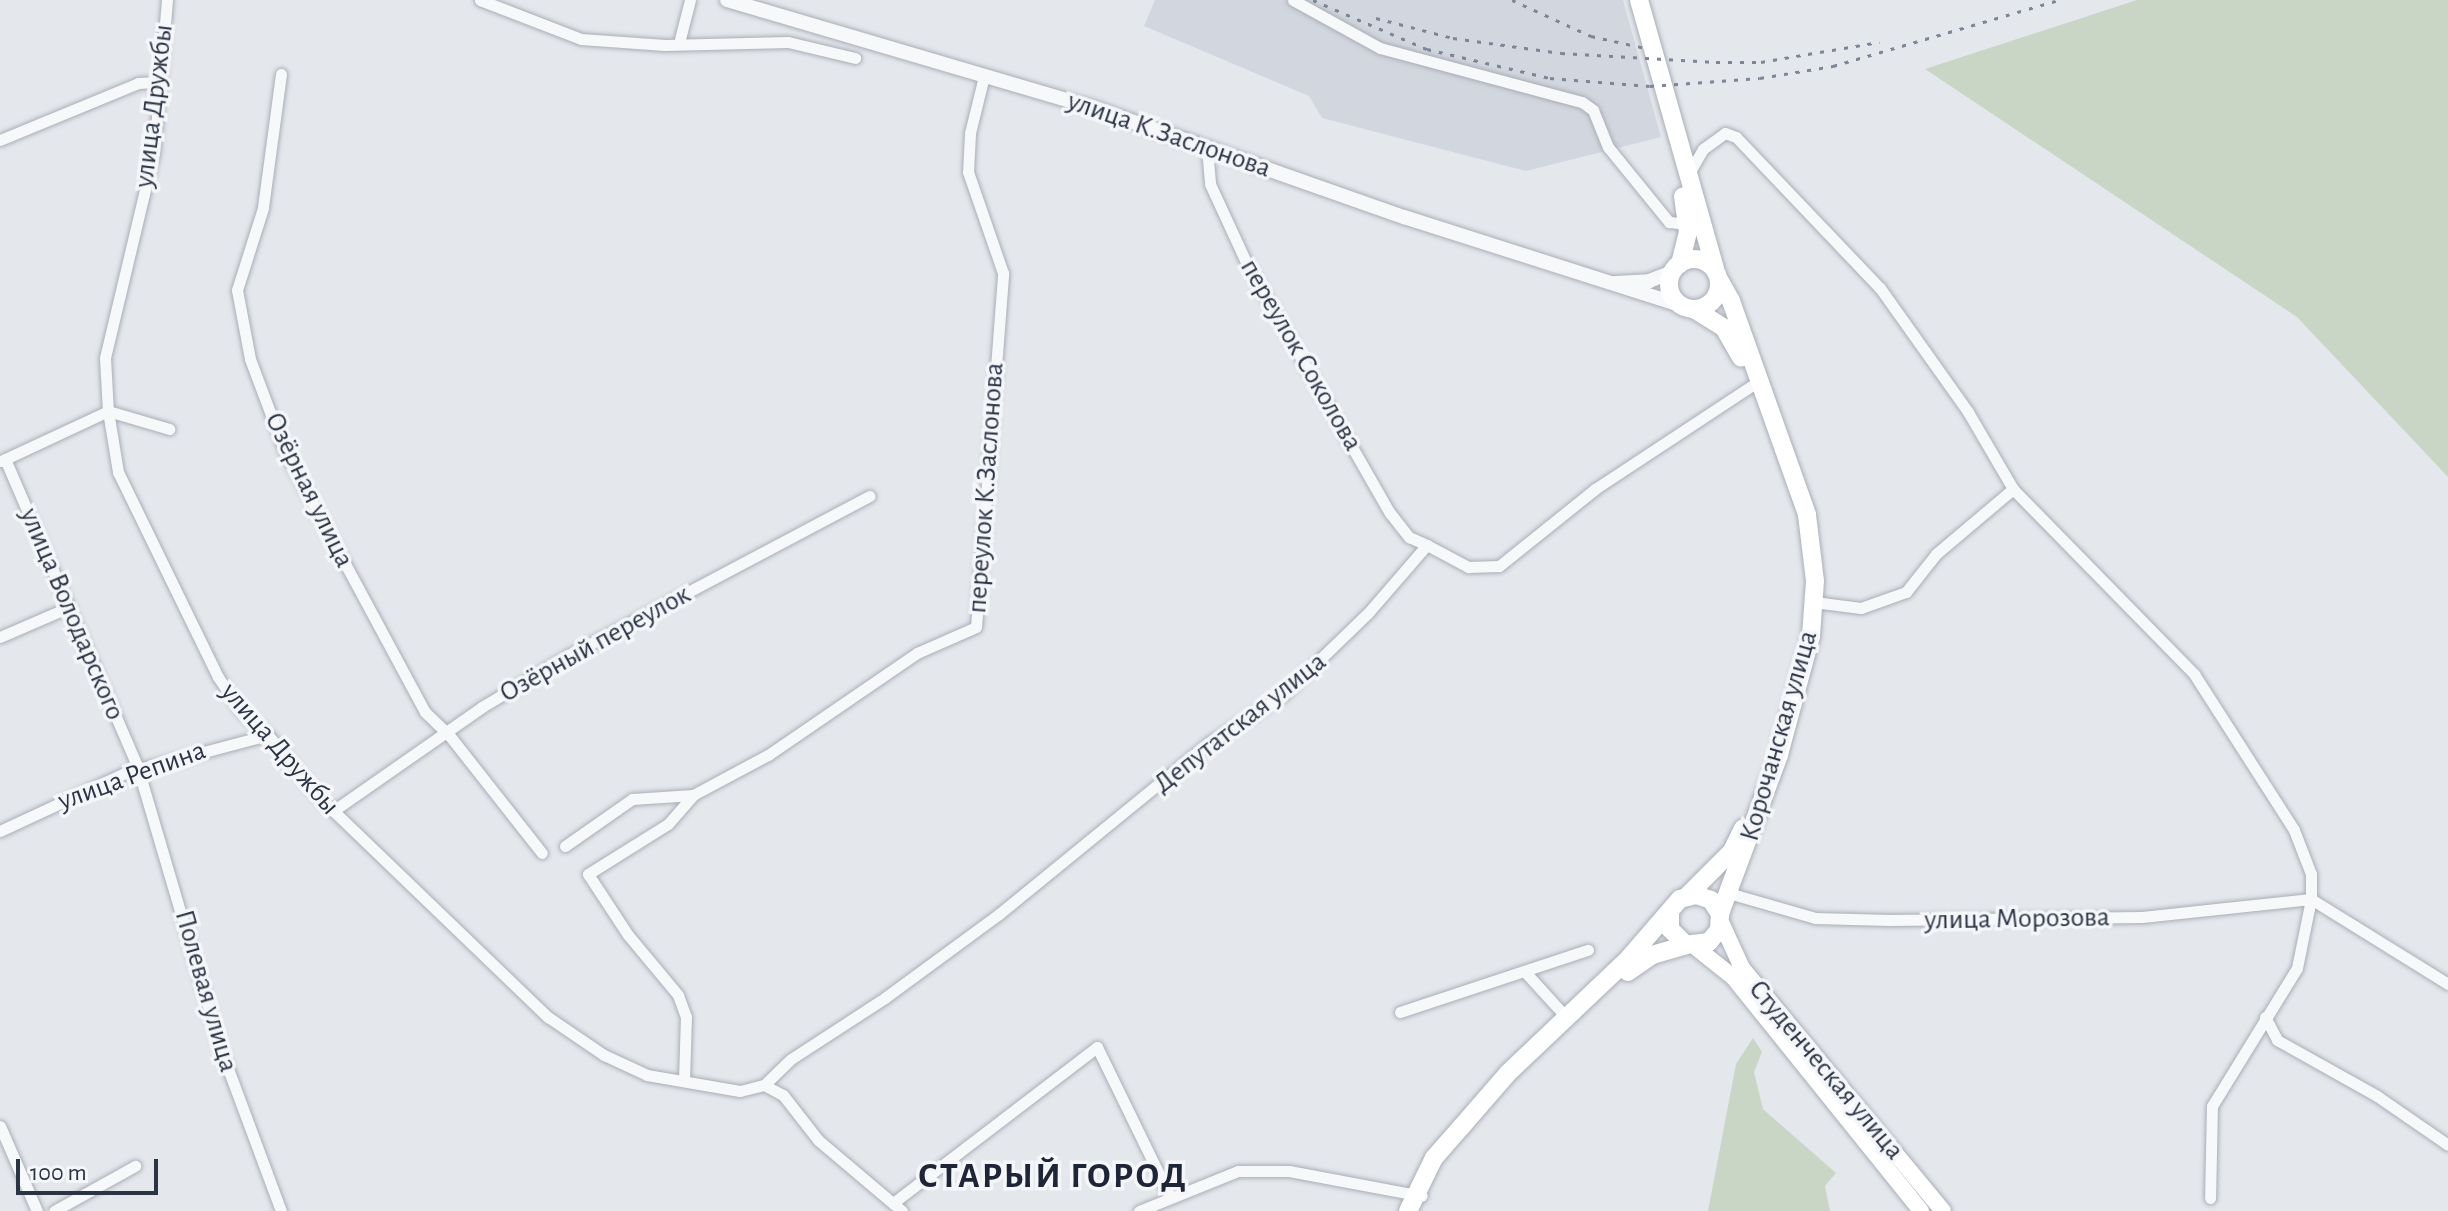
<!DOCTYPE html>
<html>
<head>
<meta charset="utf-8">
<style>
  body { margin:0 }
  #map { position:relative; width:2448px; height:1211px; overflow:hidden; background:#e4e7ec; font-family:"Alegreya Sans",sans-serif }
  div>[style] { position:absolute }
  .built>* { inset:0; background:#d2d6de }
  .green>* { inset:0; background:#c9d6c5 }
  .roads { filter:drop-shadow(0 0 2px #a9aeb7) drop-shadow(0 0 2px #a9aeb7) }
  .minor>* { height:11px; margin:-5.5px; padding:0 5.5px; transform-origin:5.5px; border-radius:5.5px; background:#f7f8fa }
  .tertiary>* { height:14px; margin:-7px; padding:0 7px; transform-origin:7px; border-radius:7px; background:#f7f8fa }
  .secondary>* { height:16px; margin:-8px; padding:0 8px; transform-origin:8px; border-radius:8px; background:#fff }
  .primary>* { height:18px; margin:-9px; padding:0 9px; transform-origin:9px; border-radius:9px; background:#fff }
  .primary>.ring { margin:-9px; padding:0; box-sizing:content-box; background:none; border:18px solid #fff; border-radius:50% }
  .rail>* { height:3px; margin-top:-1.5px; transform-origin:0; background:repeating-linear-gradient(90deg,#7d8696 0 4px,transparent 0 12px) }
  span { translate:-50% -50%; white-space:nowrap; text-align:center; line-height:1.15; -webkit-text-stroke:7px #f4f6f9; paint-order:stroke }
  .street-label { font-size:28px; color:#2b3445 }
  .district-label { font-size:36px; color:#1d2536; font-weight:700; letter-spacing:2px }
  .scale { position:absolute; left:16px; top:1159px; width:142px; height:36px; box-sizing:border-box; border:4px solid #2b3445; border-top:0; padding-left:10px; font-size:24px; line-height:28px; white-space:nowrap; color:#2b3445; -webkit-text-stroke:6px #f4f6f9; paint-order:stroke }
</style>
</head>
<body>
<div id="map">
  <div class="built">
    <div style="clip-path:polygon(1155px 0,1623px 0,1661px 137px,1526px 171px,1322px 118px,1309px 96px,1144px 26px)"></div>
  </div>
  <div class="green">
    <div style="clip-path:polygon(2137px 0,2448px 0,2448px 477px,2297px 317px,1925px 69px)"></div>
    <div style="clip-path:polygon(1753px 1038px,1762px 1052px,1754px 1072px,1763px 1109px,1836px 1173px,1825px 1186px,1830px 1211px,1708px 1211px,1736px 1064px)"></div>
  </div>
  <div class="roads">
    <div class="minor">
      <div style="left:167px;top:0;width:153px;rotate:94.9deg"></div>
      <div style="left:154px;top:152px;width:212px;rotate:103.4deg"></div>
      <div style="left:105px;top:358px;width:53px;rotate:86.8deg"></div>
      <div style="left:108px;top:411px;width:62px;rotate:80.7deg"></div>
      <div style="left:118px;top:472px;width:228px;rotate:64deg"></div>
      <div style="left:218px;top:677px;width:41px;rotate:55.9deg"></div>
      <div style="left:241px;top:711px;width:36px;rotate:42deg"></div>
      <div style="left:268px;top:735px;width:79px;rotate:50.7deg"></div>
      <div style="left:318px;top:796px;width:319px;rotate:43.9deg"></div>
      <div style="left:548px;top:1017px;width:68px;rotate:34.2deg"></div>
      <div style="left:604px;top:1055px;width:47px;rotate:24.9deg"></div>
      <div style="left:647px;top:1075px;width:94px;rotate:9.8deg"></div>
      <div style="left:740px;top:1091px;width:25px;rotate:-14deg"></div>
      <div style="left:764px;top:1085px;width:21px;rotate:28deg"></div>
      <div style="left:783px;top:1095px;width:57px;rotate:52.1deg"></div>
      <div style="left:818px;top:1140px;width:110px;rotate:40.2deg"></div>
      <div style="left:480px;top:0;width:108px;rotate:21.1deg"></div>
      <div style="left:581px;top:39px;width:84px;rotate:4.1deg"></div>
      <div style="left:665px;top:45px;width:123px;rotate:-1.4deg"></div>
      <div style="left:788px;top:42px;width:69px;rotate:13.4deg"></div>
      <div style="left:1293px;top:0;width:99px;rotate:28.9deg"></div>
      <div style="left:1380px;top:48px;width:209px;rotate:15deg"></div>
      <div style="left:1582px;top:102px;width:14px;rotate:36deg"></div>
      <div style="left:1593px;top:110px;width:40px;rotate:68deg"></div>
      <div style="left:1608px;top:147px;width:97px;rotate:50.9deg"></div>
      <div style="left:1669px;top:222px;width:19px;rotate:6deg"></div>
      <div style="left:680px;top:39px;width:40px;rotate:-75.6deg"></div>
      <div style="left:281px;top:74px;width:135px;rotate:97.7deg"></div>
      <div style="left:263px;top:208px;width:86px;rotate:107.6deg"></div>
      <div style="left:237px;top:290px;width:70px;rotate:79.3deg"></div>
      <div style="left:250px;top:359px;width:99px;rotate:69.4deg"></div>
      <div style="left:285px;top:452px;width:295px;rotate:61.7deg"></div>
      <div style="left:425px;top:712px;width:33px;rotate:44deg"></div>
      <div style="left:449px;top:735px;width:150px;rotate:51.8deg"></div>
      <div style="left:0;top:140px;width:149px;rotate:-22.4deg"></div>
      <div style="left:138px;top:83px;width:22px;rotate:-3deg"></div>
      <div style="left:1207px;top:148px;width:36px;rotate:85deg"></div>
      <div style="left:1210px;top:184px;width:86px;rotate:65.2deg"></div>
      <div style="left:1246px;top:262px;width:289px;rotate:60.2deg"></div>
      <div style="left:1390px;top:513px;width:31px;rotate:52deg"></div>
      <div style="left:1409px;top:537px;width:20px;rotate:24deg"></div>
      <div style="left:1688px;top:175px;width:30px;rotate:-60deg"></div>
      <div style="left:1703px;top:149px;width:27px;rotate:-36deg"></div>
      <div style="left:1725px;top:133px;width:12px;rotate:20deg"></div>
      <div style="left:1736px;top:137px;width:209px;rotate:46.4deg"></div>
      <div style="left:1880px;top:288px;width:152px;rotate:54.6deg"></div>
      <div style="left:1968px;top:412px;width:89px;rotate:59.7deg"></div>
      <div style="left:2013px;top:489px;width:259px;rotate:45.6deg"></div>
      <div style="left:2194px;top:674px;width:185px;rotate:57.3deg"></div>
      <div style="left:2294px;top:830px;width:47px;rotate:68.9deg"></div>
      <div style="left:2311px;top:874px;width:25px;rotate:90deg"></div>
      <div style="left:2311px;top:899px;width:161px;rotate:31.8deg"></div>
      <div style="left:5px;top:459px;width:333px;rotate:66.7deg"></div>
      <div style="left:137px;top:765px;width:294px;rotate:73.6deg"></div>
      <div style="left:220px;top:1047px;width:175px;rotate:69.6deg"></div>
      <div style="left:1px;top:461px;width:118px;rotate:-25deg"></div>
      <div style="left:108px;top:411px;width:64px;rotate:16.4deg"></div>
      <div style="left:1814px;top:602px;width:47px;rotate:7.3deg"></div>
      <div style="left:1861px;top:608px;width:48px;rotate:-19.6deg"></div>
      <div style="left:1906px;top:592px;width:48px;rotate:-51.7deg"></div>
      <div style="left:1936px;top:554px;width:101px;rotate:-40.2deg"></div>
      <div style="left:0;top:637px;width:73px;rotate:-23.4deg"></div>
      <div style="left:333px;top:811px;width:182px;rotate:-34.9deg"></div>
      <div style="left:482px;top:707px;width:101px;rotate:-30.9deg"></div>
      <div style="left:569px;top:655px;width:340px;rotate:-27.9deg"></div>
      <div style="left:0;top:831px;width:138px;rotate:-24.9deg"></div>
      <div style="left:125px;top:773px;width:148px;rotate:-14.9deg"></div>
      <div style="left:565px;top:846px;width:82px;rotate:-35deg"></div>
      <div style="left:632px;top:799px;width:61px;rotate:-3.8deg"></div>
      <div style="left:693px;top:795px;width:85px;rotate:-28.1deg"></div>
      <div style="left:768px;top:755px;width:181px;rotate:-34.4deg"></div>
      <div style="left:917px;top:653px;width:64px;rotate:-23.8deg"></div>
      <div style="left:976px;top:627px;width:355px;rotate:-85.6deg"></div>
      <div style="left:1003px;top:273px;width:107px;rotate:-109.1deg"></div>
      <div style="left:968px;top:172px;width:39px;rotate:-87deg"></div>
      <div style="left:970px;top:133px;width:59px;rotate:-76.2deg"></div>
      <div style="left:1725px;top:892px;width:94px;rotate:16.1deg"></div>
      <div style="left:1815px;top:918px;width:74px;rotate:1.5deg"></div>
      <div style="left:1889px;top:920px;width:253px;rotate:-0.7deg"></div>
      <div style="left:2142px;top:917px;width:170px;rotate:-6.1deg"></div>
      <div style="left:2311px;top:899px;width:70px;rotate:101.5deg"></div>
      <div style="left:2297px;top:968px;width:162px;rotate:121.6deg"></div>
      <div style="left:2212px;top:1106px;width:92px;rotate:91.2deg"></div>
      <div style="left:1526px;top:973px;width:61px;rotate:47.7deg"></div>
      <div style="left:1400px;top:1012px;width:198px;rotate:-18.3deg"></div>
      <div style="left:2265px;top:1017px;width:26px;rotate:62deg"></div>
      <div style="left:2277px;top:1040px;width:115px;rotate:29.2deg"></div>
      <div style="left:2377px;top:1096px;width:86px;rotate:34.6deg"></div>
      <div style="left:684px;top:1080px;width:63px;rotate:-88.2deg"></div>
      <div style="left:686px;top:1017px;width:23px;rotate:-110deg"></div>
      <div style="left:678px;top:995px;width:78px;rotate:-129.8deg"></div>
      <div style="left:628px;top:935px;width:73px;rotate:-123.3deg"></div>
      <div style="left:588px;top:874px;width:94px;rotate:-32deg"></div>
      <div style="left:668px;top:824px;width:38px;rotate:-49deg"></div>
      <div style="left:764px;top:1085px;width:37px;rotate:-44deg"></div>
      <div style="left:791px;top:1059px;width:113px;rotate:-33.1deg"></div>
      <div style="left:886px;top:997px;width:140px;rotate:-36.3deg"></div>
      <div style="left:999px;top:914px;width:272px;rotate:-39.2deg"></div>
      <div style="left:1210px;top:742px;width:87px;rotate:-32.8deg"></div>
      <div style="left:1283px;top:695px;width:118px;rotate:-44deg"></div>
      <div style="left:1368px;top:613px;width:90px;rotate:-49.1deg"></div>
      <div style="left:1427px;top:545px;width:47px;rotate:28.2deg"></div>
      <div style="left:1468px;top:567px;width:31px;rotate:-2deg"></div>
      <div style="left:1499px;top:566px;width:123px;rotate:-38.7deg"></div>
      <div style="left:1595px;top:489px;width:187px;rotate:-33.4deg"></div>
      <div style="left:0;top:1126px;width:93px;rotate:66.5deg"></div>
      <div style="left:893px;top:1203px;width:257px;rotate:-37.4deg"></div>
      <div style="left:1097px;top:1047px;width:167px;rotate:64deg"></div>
      <div style="left:54px;top:1211px;width:93px;rotate:-29.1deg"></div>
      <div style="left:1139px;top:1211px;width:107px;rotate:-22deg"></div>
      <div style="left:1238px;top:1171px;width:51px"></div>
      <div style="left:1289px;top:1171px;width:135px;rotate:10.6deg"></div>
    </div>
    <div class="tertiary">
      <div style="left:727px;top:0;width:383px;rotate:16.4deg"></div>
      <div style="left:1094px;top:108px;width:329px;rotate:19.4deg"></div>
      <div style="left:1404px;top:217px;width:290px;rotate:17.7deg"></div>
      <div style="left:1615px;top:283px;width:34px;rotate:-3deg"></div>
      <div style="left:1649px;top:281px;width:25px;rotate:-21deg"></div>
    </div>
    <div class="secondary">
      <div style="left:1721px;top:922px;width:51px;rotate:65.5deg"></div>
      <div style="left:1742px;top:968px;width:315px;rotate:50.4deg"></div>
      <div style="left:1694px;top:946px;width:50px;rotate:38.5deg"></div>
      <div style="left:1733px;top:977px;width:300px;rotate:51.2deg"></div>
    </div>
    <div class="primary">
      <div style="left:1639px;top:0;width:280px;rotate:74.2deg"></div>
      <div class="ring" style="left:1669px;top:259px;width:32px;height:32px"></div>
      <div style="left:1680px;top:264px;width:33px;rotate:-76deg"></div>
      <div style="left:1688px;top:232px;width:36px;rotate:-98deg"></div>
      <div style="left:1720px;top:281px;width:23px;rotate:61deg"></div>
      <div style="left:1731px;top:301px;width:227px;rotate:70.4deg"></div>
      <div style="left:1807px;top:515px;width:66px;rotate:83.1deg"></div>
      <div style="left:1815px;top:581px;width:55px;rotate:94.2deg"></div>
      <div style="left:1811px;top:636px;width:123px;rotate:105.1deg"></div>
      <div style="left:1779px;top:755px;width:170px;rotate:110.4deg"></div>
      <div style="left:1694px;top:309px;width:36px;rotate:32deg"></div>
      <div style="left:1724px;top:328px;width:34px;rotate:60deg"></div>
      <div style="left:1687px;top:896px;width:64px;rotate:-45deg"></div>
      <div style="left:1732px;top:851px;width:25px;rotate:-64deg"></div>
      <div style="left:1628px;top:972px;width:29px;rotate:-35deg"></div>
      <div style="left:1652px;top:955px;width:35px;rotate:-16deg"></div>
      <div style="left:1408px;top:1211px;width:59px;rotate:-63.9deg"></div>
      <div style="left:1434px;top:1158px;width:43px;rotate:-48.8deg"></div>
      <div style="left:1462px;top:1126px;width:70px;rotate:-49deg"></div>
      <div style="left:1508px;top:1073px;width:167px;rotate:-43.5deg"></div>
      <div style="left:1629px;top:958px;width:78px;rotate:-49.2deg"></div>
      <div style="left:1680px;top:899px;width:16px;rotate:-14deg"></div>
      <div style="left:1696px;top:895px;width:16px;rotate:18deg"></div>
      <div style="left:1711px;top:900px;width:17px;rotate:57deg"></div>
      <div style="left:1720px;top:914px;width:16px;rotate:94deg"></div>
      <div style="left:1719px;top:930px;width:16px;rotate:130deg"></div>
      <div style="left:1709px;top:942px;width:23px;rotate:173deg"></div>
      <div style="left:1686px;top:945px;width:23px;rotate:-135deg"></div>
      <div style="left:1670px;top:929px;width:16px;rotate:-90deg"></div>
    </div>
  </div>
  <div class="rail">
    <div style="left:1313px;top:0;width:124px;rotate:23.3deg"></div>
    <div style="left:1427px;top:49px;width:126px;rotate:13.3deg"></div>
    <div style="left:1550px;top:78px;width:100px;rotate:4.6deg"></div>
    <div style="left:1650px;top:86px;width:110px;rotate:-4.2deg"></div>
    <div style="left:1760px;top:78px;width:74px;rotate:-9.3deg"></div>
    <div style="left:1833px;top:66px;width:235px;rotate:-16.3deg"></div>
    <div style="left:1512px;top:0;width:87px;rotate:24.5deg"></div>
    <div style="left:1591px;top:36px;width:55px;rotate:12.5deg"></div>
    <div style="left:1376px;top:18px;width:80px;rotate:14.6deg"></div>
    <div style="left:1453px;top:38px;width:109px;rotate:7.9deg"></div>
    <div style="left:1561px;top:53px;width:155px;rotate:3.3deg"></div>
    <div style="left:1716px;top:62px;width:45px"></div>
    <div style="left:1761px;top:62px;width:120px;rotate:-9.6deg"></div>
  </div>
  <div class="street-label">
    <span style="left:154px;top:106px;rotate:-83deg">улица Дружбы</span>
    <span style="left:1169px;top:135px;rotate:19deg">улица К.Заслонова</span>
    <span style="left:1301px;top:355px;rotate:60deg">переулок Соколова</span>
    <span style="left:986px;top:488px;rotate:-86deg">переулок К.Заслонова</span>
    <span style="left:309px;top:490px;rotate:64deg">Озёрная улица</span>
    <span style="left:72px;top:614px;rotate:67deg">улица Володарского</span>
    <span style="left:595px;top:644px;rotate:-29deg">Озёрный переулок</span>
    <span style="left:1240px;top:723px;rotate:-38deg">Депутатская улица</span>
    <span style="left:1779px;top:736px;rotate:-74deg">Корочанская улица</span>
    <span style="left:280px;top:749px;rotate:49deg">улица Дружбы</span>
    <span style="left:132px;top:776px;rotate:-20deg">улица Репина</span>
    <span style="left:2017px;top:919px;rotate:-1deg">улица Морозова</span>
    <span style="left:206px;top:991px;rotate:74deg">Полевая улица</span>
    <span style="left:1826px;top:1070px;rotate:50deg">Студенческая улица</span>
  </div>
  <div class="district-label">
    <span style="left:1053px;top:1177px">СТАРЫЙ ГОРОД</span>
  </div>
  <div class="scale">100 m</div>
</div>
</body>
</html>
